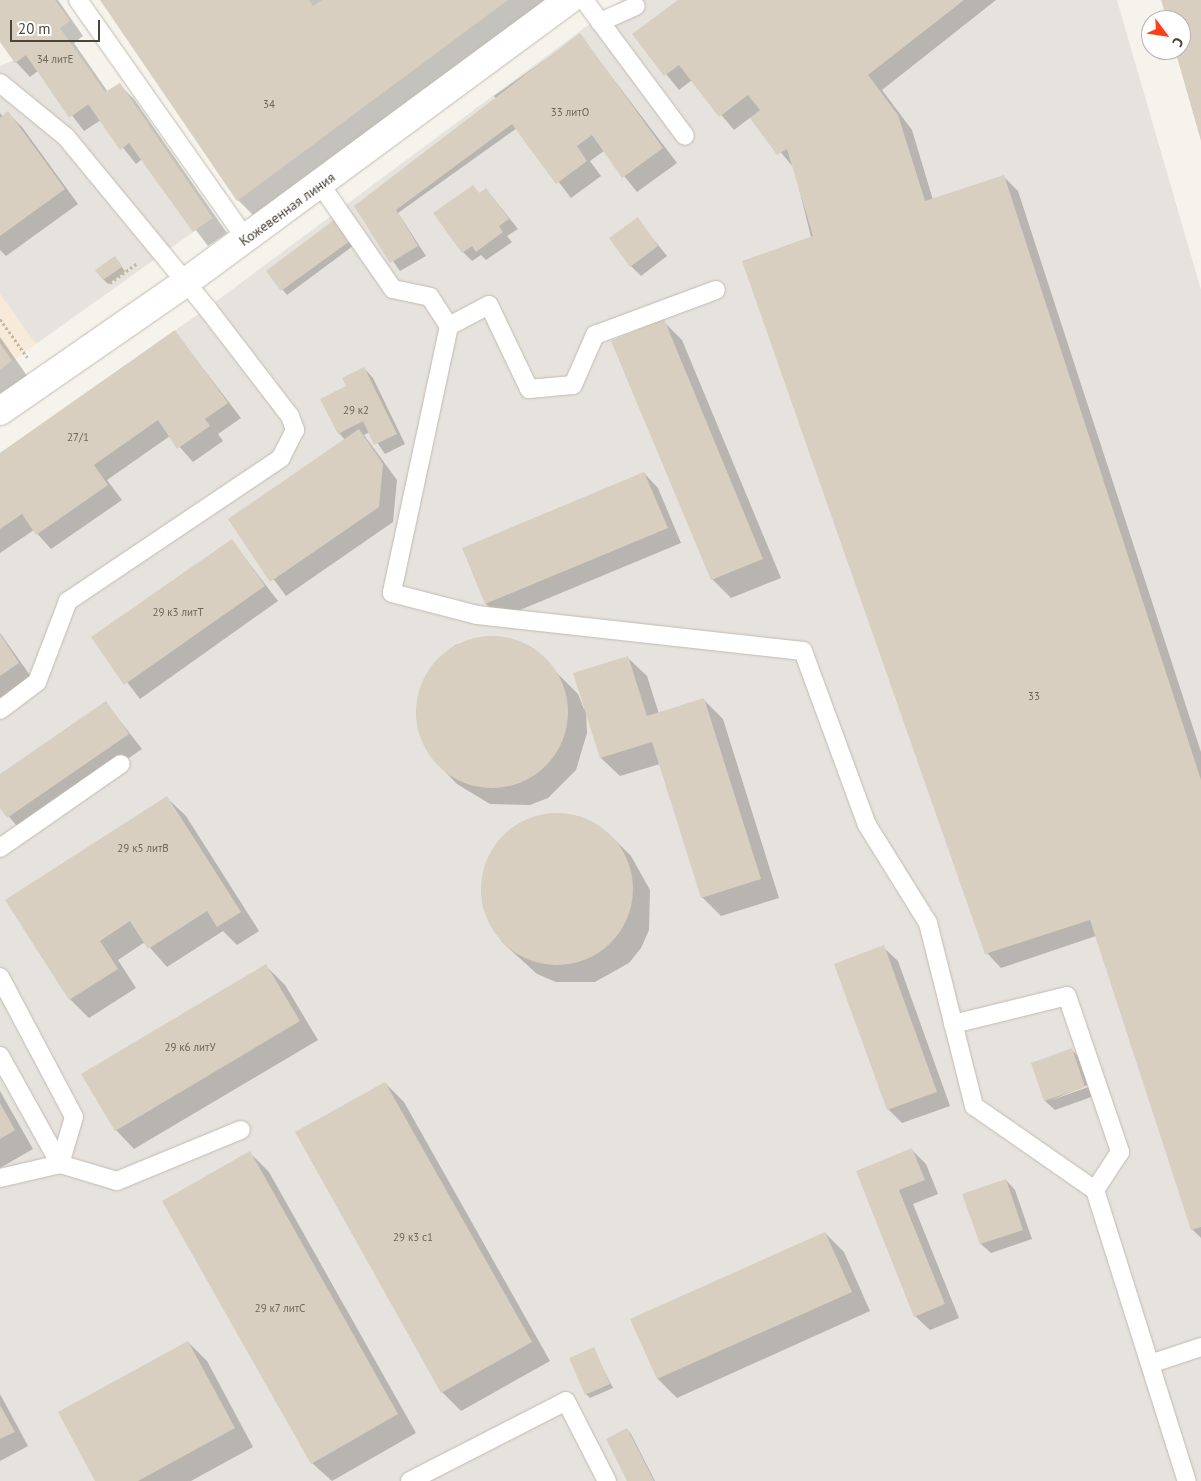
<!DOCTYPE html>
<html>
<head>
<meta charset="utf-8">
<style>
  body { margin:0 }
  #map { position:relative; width:1201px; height:1481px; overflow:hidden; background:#f6f3ec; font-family:"PT Sans",sans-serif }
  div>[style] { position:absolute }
  .commercial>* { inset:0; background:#f7ead8 }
  .industrial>* { inset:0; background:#e6e2dd }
  .shadow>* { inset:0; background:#0003 }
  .building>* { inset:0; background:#d8cfc1 }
  .round { border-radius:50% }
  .path>* { height:3px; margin-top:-1.5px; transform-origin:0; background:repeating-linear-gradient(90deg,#c4b79f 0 2.5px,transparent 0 5px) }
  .roads { filter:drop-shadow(0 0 1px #c2bbae) drop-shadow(0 0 1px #c2bbae) }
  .service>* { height:18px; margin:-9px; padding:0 9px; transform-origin:9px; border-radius:9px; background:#fff }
  .minor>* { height:28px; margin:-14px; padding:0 14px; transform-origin:14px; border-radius:14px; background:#fff }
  span { translate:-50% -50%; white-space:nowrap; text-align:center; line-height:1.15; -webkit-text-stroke:4px #fff; paint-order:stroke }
  .number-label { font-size:11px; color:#6e675b }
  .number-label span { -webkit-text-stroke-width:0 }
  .street-label { font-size:14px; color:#4b4439 }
  .north { position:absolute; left:1141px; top:10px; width:50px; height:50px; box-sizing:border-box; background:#fff; border:1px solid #b7b4b0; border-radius:50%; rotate:121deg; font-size:14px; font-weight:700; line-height:20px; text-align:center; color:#4b4439 }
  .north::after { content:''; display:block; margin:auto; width:18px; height:22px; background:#fc3f1d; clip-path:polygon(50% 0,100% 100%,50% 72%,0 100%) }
  .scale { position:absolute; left:10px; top:20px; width:90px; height:22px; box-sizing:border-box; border:2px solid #4b4439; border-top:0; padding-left:6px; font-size:15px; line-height:18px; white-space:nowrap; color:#4b4439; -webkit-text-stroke:4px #fff; paint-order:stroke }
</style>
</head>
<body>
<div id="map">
  <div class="commercial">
    <div style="clip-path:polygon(0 294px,36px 344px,0 370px)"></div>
  </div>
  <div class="industrial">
    <div style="clip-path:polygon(622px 0,1117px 0,1201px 290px,1201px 1481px,0 1481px,0 453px,207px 308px)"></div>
    <div style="clip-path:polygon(26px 55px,69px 118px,120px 83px,213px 218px,36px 344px,0 294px,0 66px)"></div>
  </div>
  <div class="shadow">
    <div style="clip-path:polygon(0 0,58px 0,83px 36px,74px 43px,108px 92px,119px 84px,134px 99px,227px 233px,208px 246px,142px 159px,136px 164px,101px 120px,84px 131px,38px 71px,30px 77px,16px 62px,0 40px)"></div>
    <div style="clip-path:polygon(102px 0,569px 0,264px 226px,238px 200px)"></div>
    <div style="clip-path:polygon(680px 0,996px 0,882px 90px,912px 130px,933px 200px,1004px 177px,1018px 191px,1201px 752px,1201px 1238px,1192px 1229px,1096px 936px,1001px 968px,987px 953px,794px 168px,751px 117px,734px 130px,692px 80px,679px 90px,634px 34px)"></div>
    <div style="clip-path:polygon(580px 35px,677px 163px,637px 192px,604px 151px,590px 161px,601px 176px,571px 198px,517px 128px,398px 213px,426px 256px,400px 271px,369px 226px,497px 100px,494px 96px)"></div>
    <div style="clip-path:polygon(0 113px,3px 117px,8px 113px,22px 127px,78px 204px,6px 256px,0 250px)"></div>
    <div style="clip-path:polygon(473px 187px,480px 194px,486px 189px,518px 229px,507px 236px,512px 242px,486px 260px,481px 255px,472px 261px,463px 252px)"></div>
    <div style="clip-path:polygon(637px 219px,667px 256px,641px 276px,631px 266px)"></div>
    <div style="clip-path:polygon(334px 222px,353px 246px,287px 295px,268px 271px)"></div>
    <div style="clip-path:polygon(119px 262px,125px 272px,108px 284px,103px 279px)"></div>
    <div style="clip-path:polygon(663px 321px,682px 340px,781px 578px,731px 598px,712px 579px)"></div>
    <div style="clip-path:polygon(175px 332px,241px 418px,218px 434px,223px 441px,193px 462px,170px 436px,107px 480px,122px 500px,51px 549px,34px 530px,0 553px,0 454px)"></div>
    <div style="clip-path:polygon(0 337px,30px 380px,0 402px)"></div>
    <div style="clip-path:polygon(364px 368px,373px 378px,405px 444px,385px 454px,370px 432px,364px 435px,397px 480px,393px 522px,286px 596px,230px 520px,345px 440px,339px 433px,348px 387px)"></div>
    <div style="clip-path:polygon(644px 473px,658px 488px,681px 543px,501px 618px,486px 604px,463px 549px)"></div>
    <div style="clip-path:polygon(232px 541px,278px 601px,140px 699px,93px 638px)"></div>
    <div style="clip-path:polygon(0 633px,32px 678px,0 700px)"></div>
    <div style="clip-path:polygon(493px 636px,531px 647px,578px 694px,584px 709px,628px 658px,647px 676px,659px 714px,704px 700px,723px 719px,779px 898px,721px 916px,702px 897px,660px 764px,620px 776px,601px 758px,586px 710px,587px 733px,576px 770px,548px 798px,530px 805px,490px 804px,457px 784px,438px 764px,418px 730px,416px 710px,427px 673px,455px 645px)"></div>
    <div style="clip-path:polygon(106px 703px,142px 749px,22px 832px,0 806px,0 776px)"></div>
    <div style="clip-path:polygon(167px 798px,186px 816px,259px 931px,237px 945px,223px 931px,167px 967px,145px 942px,118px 960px,136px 988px,89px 1018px,70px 999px)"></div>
    <div style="clip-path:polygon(538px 816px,578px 816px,612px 837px,631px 856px,650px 890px,649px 930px,641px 948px,629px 963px,595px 982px,556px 982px,537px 974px,502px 942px,483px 907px,481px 888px,492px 850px,520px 823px)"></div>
    <div style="clip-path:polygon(883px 947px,898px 961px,950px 1106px,902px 1123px,888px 1109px)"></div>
    <div style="clip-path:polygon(266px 966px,285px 985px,318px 1040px,134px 1149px,116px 1130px)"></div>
    <div style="clip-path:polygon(1072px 1050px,1081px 1059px,1090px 1084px,1049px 1101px,1091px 1086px,1094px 1096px,1055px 1110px,1045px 1101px,1032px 1064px)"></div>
    <div style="clip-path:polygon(385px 1083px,404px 1102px,550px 1361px,461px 1411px,442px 1392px)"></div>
    <div style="clip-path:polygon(0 1091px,33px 1149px,0 1168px)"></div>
    <div style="clip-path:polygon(912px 1150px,926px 1164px,938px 1194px,913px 1204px,959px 1318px,930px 1330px,915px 1316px,857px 1172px)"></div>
    <div style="clip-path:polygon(250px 1153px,269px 1172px,416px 1433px,332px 1481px,312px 1463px)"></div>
    <div style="clip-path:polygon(1006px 1180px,1015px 1190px,1032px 1239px,991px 1253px,981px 1244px,964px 1195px)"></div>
    <div style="clip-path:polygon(825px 1233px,844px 1252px,870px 1311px,677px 1398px,658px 1379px,632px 1320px)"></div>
    <div style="clip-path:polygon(188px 1342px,207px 1361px,253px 1447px,191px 1481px,96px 1481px)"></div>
    <div style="clip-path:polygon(593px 1349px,613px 1388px,590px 1398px,586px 1394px)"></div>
    <div style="clip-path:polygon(0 1394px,28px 1446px,0 1461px)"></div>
    <div style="clip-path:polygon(627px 1429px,631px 1434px,655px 1481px,629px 1481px)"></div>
  </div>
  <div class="building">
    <div style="clip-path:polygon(0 0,55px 0,70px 21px,60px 28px,105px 92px,120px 83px,213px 218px,193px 232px,129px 143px,120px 150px,88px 104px,69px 118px,26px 55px,15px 63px,0 42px)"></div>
    <div style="clip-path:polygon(100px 0,309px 0,313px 6px,322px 0,508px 0,237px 201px)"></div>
    <div style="clip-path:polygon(678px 0,964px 0,868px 75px,898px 115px,925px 201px,1004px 175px,1201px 780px,1201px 1227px,1191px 1230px,1090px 920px,985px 954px,742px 261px,813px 236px,787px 149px,777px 155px,750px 118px,760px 110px,748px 95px,719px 117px,679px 65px,664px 76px,632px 34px)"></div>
    <div style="clip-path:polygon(1161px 0,1201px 0,1201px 141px,1175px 50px,1181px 50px,1181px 20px,1167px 20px)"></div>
    <div style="clip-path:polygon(580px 33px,663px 148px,622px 178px,592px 135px,577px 146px,587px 161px,556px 184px,512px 124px,396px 210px,418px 246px,390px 263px,354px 206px)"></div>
    <div style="clip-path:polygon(8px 111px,65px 189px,0 236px,0 118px)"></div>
    <div style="clip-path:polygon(473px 185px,479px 193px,486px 188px,509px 219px,499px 226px,503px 232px,476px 252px,472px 246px,462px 253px,433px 213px)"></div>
    <div style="clip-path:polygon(638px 217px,658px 246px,630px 267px,609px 238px)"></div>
    <div style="clip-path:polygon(334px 220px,350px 241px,281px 291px,266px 271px)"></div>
    <div style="clip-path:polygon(115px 256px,122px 267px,103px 280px,95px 270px)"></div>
    <div style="clip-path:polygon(664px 319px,763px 559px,711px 580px,611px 341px)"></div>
    <div style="clip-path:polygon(175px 330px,228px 403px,205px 419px,210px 426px,177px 449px,158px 420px,94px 465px,108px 485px,36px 535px,22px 514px,0 529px,0 453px)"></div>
    <div style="clip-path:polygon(0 343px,12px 361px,0 370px)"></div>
    <div style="clip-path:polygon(364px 367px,397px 434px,374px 445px,363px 421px,338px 434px,320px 399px,346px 386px,342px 378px)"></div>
    <div style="clip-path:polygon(359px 429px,383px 464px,379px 507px,270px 582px,228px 519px)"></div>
    <div style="clip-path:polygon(644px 472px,668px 528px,485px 604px,462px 548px)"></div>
    <div style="clip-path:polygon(232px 539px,265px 586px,124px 685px,91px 637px)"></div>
    <div style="clip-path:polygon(0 634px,19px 663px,0 676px)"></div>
    <div class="round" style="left:416px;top:636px;width:152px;height:152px"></div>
    <div style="clip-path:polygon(628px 656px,647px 716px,704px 698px,761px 879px,701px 898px,652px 742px,600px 758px,573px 673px)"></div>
    <div style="clip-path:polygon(106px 701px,129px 734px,7px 818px,0 808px,0 774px)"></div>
    <div style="clip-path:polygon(167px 796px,241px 912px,217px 927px,207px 911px,148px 949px,130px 921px,100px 941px,118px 969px,69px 1000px,5px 900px)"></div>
    <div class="round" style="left:481px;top:813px;width:152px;height:152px"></div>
    <div style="clip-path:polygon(884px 945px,937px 1092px,887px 1110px,834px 964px)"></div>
    <div style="clip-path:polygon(266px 964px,300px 1021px,115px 1131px,81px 1074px)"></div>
    <div style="clip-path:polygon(1072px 1048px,1085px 1087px,1044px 1101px,1031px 1063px)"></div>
    <div style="clip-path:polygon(385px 1082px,532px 1342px,441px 1393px,295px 1132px)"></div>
    <div style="clip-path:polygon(0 1103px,15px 1130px,0 1139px)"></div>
    <div style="clip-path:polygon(912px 1148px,925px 1180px,899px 1190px,945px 1304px,914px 1317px,856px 1171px)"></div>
    <div style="clip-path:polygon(250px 1151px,398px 1414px,311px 1464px,162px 1201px)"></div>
    <div style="clip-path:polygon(1006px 1179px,1023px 1230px,980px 1244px,962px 1194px)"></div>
    <div style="clip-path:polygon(825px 1232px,852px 1292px,657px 1379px,630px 1319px)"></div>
    <div style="clip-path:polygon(188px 1341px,235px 1428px,138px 1481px,95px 1481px,58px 1412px)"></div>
    <div style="clip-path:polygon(594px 1347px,610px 1384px,585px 1395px,569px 1358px)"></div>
    <div style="clip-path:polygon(0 1405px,15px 1432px,0 1439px)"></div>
    <div style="clip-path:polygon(627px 1428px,654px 1481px,627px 1481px,606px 1439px)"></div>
  </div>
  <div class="path">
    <div style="left:106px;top:277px;width:7px;rotate:56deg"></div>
    <div style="left:110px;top:283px;width:34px;rotate:-36deg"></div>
    <div style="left:0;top:319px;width:47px;rotate:54.6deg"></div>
  </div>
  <div class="roads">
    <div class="service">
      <div style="left:78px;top:0;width:292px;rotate:54.9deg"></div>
      <div style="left:584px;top:0;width:169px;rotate:53.4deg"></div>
      <div style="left:600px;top:22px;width:39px;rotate:-24deg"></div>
      <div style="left:0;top:83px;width:85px;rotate:39.3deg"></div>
      <div style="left:66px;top:137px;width:222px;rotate:50.5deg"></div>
      <div style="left:207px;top:308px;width:136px;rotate:52.5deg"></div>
      <div style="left:290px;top:416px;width:15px;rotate:70deg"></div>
      <div style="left:295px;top:430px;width:31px;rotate:117deg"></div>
      <div style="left:281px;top:458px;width:257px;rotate:146.1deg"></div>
      <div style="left:68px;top:601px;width:87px;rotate:110.9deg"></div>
      <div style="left:37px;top:682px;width:46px;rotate:142.9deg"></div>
      <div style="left:320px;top:184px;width:128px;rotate:55.2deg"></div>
      <div style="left:393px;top:289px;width:38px;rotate:12deg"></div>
      <div style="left:430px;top:297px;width:35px;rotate:57deg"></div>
      <div style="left:449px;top:326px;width:273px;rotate:102.1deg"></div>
      <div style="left:392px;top:593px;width:88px;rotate:14.5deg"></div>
      <div style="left:477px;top:615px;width:328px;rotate:6.3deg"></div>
      <div style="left:803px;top:651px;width:185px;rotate:69.8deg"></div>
      <div style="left:867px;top:825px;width:115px;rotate:58.1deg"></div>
      <div style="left:928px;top:923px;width:189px;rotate:75.9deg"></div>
      <div style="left:974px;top:1106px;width:147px;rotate:34.8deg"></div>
      <div style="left:1095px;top:1190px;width:305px;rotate:72.5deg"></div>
      <div style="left:449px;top:326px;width:45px;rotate:-27.7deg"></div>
      <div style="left:489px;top:305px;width:93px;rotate:64.5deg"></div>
      <div style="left:529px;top:389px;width:44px;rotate:-5.2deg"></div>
      <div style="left:573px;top:385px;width:55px;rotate:-66.3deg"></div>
      <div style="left:595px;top:335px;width:129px;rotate:-20.4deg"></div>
      <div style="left:0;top:848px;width:147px;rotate:-34.8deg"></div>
      <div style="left:0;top:977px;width:158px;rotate:62.1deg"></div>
      <div style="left:74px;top:1117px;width:49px;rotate:106.6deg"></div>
      <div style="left:953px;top:1024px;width:117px;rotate:-13.8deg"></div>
      <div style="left:1067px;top:996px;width:165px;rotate:71.2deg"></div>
      <div style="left:1120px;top:1152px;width:45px;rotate:123.3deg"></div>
      <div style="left:0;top:1056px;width:124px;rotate:60.9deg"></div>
      <div style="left:0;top:1178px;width:62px;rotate:-13.1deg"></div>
      <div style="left:60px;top:1164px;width:59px;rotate:16.6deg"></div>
      <div style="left:117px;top:1181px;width:134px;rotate:-22.4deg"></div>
      <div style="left:1150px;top:1364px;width:54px;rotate:-18.4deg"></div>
      <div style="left:410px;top:1481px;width:175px;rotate:-27.1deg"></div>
      <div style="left:566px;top:1401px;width:90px;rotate:62.9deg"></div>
    </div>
    <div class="minor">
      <div style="left:0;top:411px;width:226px;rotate:-34.7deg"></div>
      <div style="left:186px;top:282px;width:476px;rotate:-36.4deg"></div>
    </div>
  </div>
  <div class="number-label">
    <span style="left:55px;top:59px">34 литЕ</span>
    <span style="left:269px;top:104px">34</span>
    <span style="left:570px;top:112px">33 литО</span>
    <span style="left:356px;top:410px">29 к2</span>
    <span style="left:78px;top:437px">27/1</span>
    <span style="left:178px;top:612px">29 к3 литТ</span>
    <span style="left:1034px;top:696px">33</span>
    <span style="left:143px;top:848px">29 к5 литВ</span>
    <span style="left:190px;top:1047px">29 к6 литУ</span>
    <span style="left:413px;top:1237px">29 к3 с1</span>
    <span style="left:280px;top:1308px">29 к7 литС</span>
  </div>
  <div class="street-label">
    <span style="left:287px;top:209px;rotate:-36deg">Кожевенная линия</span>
  </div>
  <div class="north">С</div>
  <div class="scale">20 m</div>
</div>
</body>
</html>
